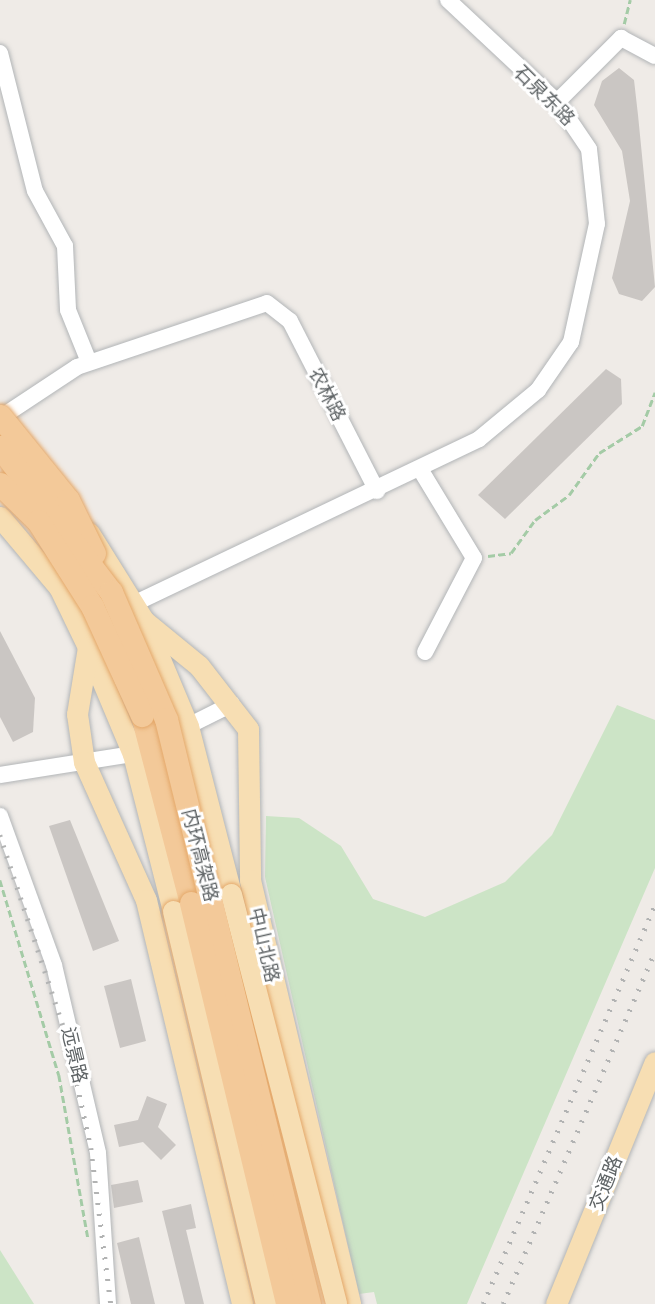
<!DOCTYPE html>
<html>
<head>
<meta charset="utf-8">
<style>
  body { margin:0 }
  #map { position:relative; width:655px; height:1304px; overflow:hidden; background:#efebe7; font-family:Lato,"Noto Sans SC",sans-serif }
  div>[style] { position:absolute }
  .green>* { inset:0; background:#cce4c6 }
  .building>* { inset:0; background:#cac6c3 }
  .path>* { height:2.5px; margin-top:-1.25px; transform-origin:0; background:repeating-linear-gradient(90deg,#a4cba6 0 7px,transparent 0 10.5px) }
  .roads { filter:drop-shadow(0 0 2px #b2b5b7) drop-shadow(0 0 2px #b2b5b7) }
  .minor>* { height:16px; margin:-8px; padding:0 8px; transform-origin:8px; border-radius:8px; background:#fff }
  .major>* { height:21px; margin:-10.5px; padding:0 10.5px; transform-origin:10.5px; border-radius:10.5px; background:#f7deb3 }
  .highway>* { height:23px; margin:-11.5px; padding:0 11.5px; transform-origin:11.5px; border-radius:11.5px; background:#f3c999 }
  .rail>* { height:4.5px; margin-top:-2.25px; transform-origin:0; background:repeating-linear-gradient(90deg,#b2b3b3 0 2px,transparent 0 11px) }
  .bridges { filter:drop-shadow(0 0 2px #e4a86a) drop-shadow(0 0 2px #e4a86a) }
  .major-bridge>* { height:21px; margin:-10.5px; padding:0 10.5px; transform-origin:10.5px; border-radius:10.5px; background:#f7deb3 }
  .highway-bridge>* { height:23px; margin:-11.5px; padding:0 11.5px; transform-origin:11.5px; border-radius:11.5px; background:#f3c999 }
  span { translate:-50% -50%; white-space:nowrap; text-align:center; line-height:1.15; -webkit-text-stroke:6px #fff; paint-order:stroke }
  .street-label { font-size:19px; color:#5e6365 }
</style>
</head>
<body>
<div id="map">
  <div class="green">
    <div style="clip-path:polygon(617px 705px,655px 720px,655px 868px,467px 1304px,377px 1304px,374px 1292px,359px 1294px,265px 877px,266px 816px,299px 818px,341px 846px,373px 899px,425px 917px,505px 882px,552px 835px)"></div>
    <div style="clip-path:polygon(0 1250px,34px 1304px,0 1304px)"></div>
  </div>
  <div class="building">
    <div style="clip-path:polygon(619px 68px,634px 80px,638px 115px,655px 287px,642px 301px,619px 294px,612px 278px,630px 201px,622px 151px,594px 105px,602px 81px)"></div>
    <div style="clip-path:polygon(606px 369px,621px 379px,622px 404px,505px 519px,478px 495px)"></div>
    <div style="clip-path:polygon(0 631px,35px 698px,33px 732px,13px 742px,0 717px)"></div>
    <div style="clip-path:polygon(70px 820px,119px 941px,93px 951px,49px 826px)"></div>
    <div style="clip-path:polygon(131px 979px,146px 1041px,120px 1048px,104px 986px)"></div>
    <div style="clip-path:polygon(147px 1096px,167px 1104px,158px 1127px,176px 1145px,161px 1160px,143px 1142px,119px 1147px,114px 1125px,138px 1120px)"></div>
    <div style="clip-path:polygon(138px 1180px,143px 1202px,114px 1208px,111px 1185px)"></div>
    <div style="clip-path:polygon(191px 1204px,196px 1228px,186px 1230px,204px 1304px,185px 1304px,162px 1211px)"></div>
    <div style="clip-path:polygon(139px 1237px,155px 1304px,131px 1304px,117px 1243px)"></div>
  </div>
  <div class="path">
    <div style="left:624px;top:24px;width:25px;rotate:-76deg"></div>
    <div style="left:488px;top:556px;width:23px;rotate:-7deg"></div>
    <div style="left:511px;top:553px;width:41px;rotate:-54deg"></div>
    <div style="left:535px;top:520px;width:42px;rotate:-36.3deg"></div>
    <div style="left:569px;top:495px;width:52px;rotate:-54.5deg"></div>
    <div style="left:599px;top:453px;width:51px;rotate:-32.1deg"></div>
    <div style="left:642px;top:426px;width:36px;rotate:-69deg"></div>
    <div style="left:0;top:880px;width:204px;rotate:73.2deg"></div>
    <div style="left:59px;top:1075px;width:166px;rotate:79.9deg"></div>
  </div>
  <div class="roads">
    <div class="minor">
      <div style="left:0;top:53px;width:142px;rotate:75.8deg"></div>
      <div style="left:35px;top:191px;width:63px;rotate:61.4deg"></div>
      <div style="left:65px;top:246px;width:64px;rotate:87.3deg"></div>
      <div style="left:68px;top:310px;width:56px;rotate:68deg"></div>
      <div style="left:557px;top:102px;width:91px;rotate:-45deg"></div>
      <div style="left:621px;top:38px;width:38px;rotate:28deg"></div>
      <div style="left:0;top:418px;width:92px;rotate:-33.5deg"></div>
      <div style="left:77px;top:367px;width:200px;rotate:-18.6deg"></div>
      <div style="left:267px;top:303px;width:29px;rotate:38deg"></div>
      <div style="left:290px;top:321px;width:191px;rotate:62.9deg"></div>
      <div style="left:420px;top:469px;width:104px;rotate:58.8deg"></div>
      <div style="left:474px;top:558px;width:106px;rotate:117.5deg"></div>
      <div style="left:125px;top:608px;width:392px;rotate:-25.5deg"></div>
      <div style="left:479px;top:439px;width:77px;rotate:-39.7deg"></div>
      <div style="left:538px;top:390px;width:58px;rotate:-55.5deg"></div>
      <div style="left:571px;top:342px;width:121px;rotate:-77.6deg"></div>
      <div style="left:597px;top:224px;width:75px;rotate:-96.1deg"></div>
      <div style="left:589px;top:149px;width:57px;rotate:-124.2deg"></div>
      <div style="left:557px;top:102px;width:149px;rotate:-136.9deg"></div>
      <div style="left:188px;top:726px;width:49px;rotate:-26.6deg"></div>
      <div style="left:0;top:775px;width:135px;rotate:-9deg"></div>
      <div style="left:0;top:816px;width:158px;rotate:70.1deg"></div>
      <div style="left:54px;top:965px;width:193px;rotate:76.8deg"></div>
      <div style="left:98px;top:1153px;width:151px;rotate:86.2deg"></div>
    </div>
    <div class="major">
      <div style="left:0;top:517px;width:92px;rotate:49.9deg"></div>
      <div style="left:59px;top:587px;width:67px;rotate:64.2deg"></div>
      <div style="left:88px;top:647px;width:116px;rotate:67.2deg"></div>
      <div style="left:133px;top:754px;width:162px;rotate:75.7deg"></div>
      <div style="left:89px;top:533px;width:104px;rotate:58deg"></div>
      <div style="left:144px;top:621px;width:114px;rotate:67.3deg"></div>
      <div style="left:188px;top:726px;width:173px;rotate:75.6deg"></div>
      <div style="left:144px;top:621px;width:71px;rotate:39.3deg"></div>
      <div style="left:199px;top:666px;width:80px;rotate:52.1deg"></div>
      <div style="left:248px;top:729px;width:151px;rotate:89.2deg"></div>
      <div style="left:250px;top:880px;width:436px;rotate:76.7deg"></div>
      <div style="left:88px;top:647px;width:68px;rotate:99.3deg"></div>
      <div style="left:77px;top:714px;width:49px;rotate:81.7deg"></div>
      <div style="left:84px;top:762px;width:151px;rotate:65.8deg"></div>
      <div style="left:146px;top:900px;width:415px;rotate:76.6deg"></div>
      <div style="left:556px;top:1304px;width:261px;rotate:-67.8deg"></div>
    </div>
    <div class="highway">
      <div style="left:142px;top:715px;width:194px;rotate:75.4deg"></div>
    </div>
  </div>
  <div class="rail">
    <div style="left:0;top:835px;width:217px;rotate:71.7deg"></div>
    <div style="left:68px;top:1041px;width:109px;rotate:77.9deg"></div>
    <div style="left:91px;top:1148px;width:157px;rotate:82.7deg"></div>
    <div style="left:483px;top:1304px;width:434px;rotate:-66.7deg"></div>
    <div style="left:503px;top:1304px;width:384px;rotate:-66.7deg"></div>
  </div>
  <div class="bridges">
    <div class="major-bridge">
      <div style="left:231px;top:894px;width:423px;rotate:75.6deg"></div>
      <div style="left:173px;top:911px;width:404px;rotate:76.7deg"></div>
    </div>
    <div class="highway-bridge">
      <div style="left:0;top:416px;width:108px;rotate:51deg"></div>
      <div style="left:68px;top:500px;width:59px;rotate:63.9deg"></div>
      <div style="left:0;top:447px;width:183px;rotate:52.6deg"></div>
      <div style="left:111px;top:592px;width:138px;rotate:66.6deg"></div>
      <div style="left:166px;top:719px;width:602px;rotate:76.26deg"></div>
      <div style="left:0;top:484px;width:53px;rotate:44.2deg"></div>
      <div style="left:38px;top:521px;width:101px;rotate:57.6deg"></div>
      <div style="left:92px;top:606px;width:120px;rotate:65.4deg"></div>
      <div style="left:191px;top:903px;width:412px;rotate:76.5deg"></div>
    </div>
  </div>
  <div class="street-label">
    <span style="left:545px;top:95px;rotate:45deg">石泉东路</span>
    <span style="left:328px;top:394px;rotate:63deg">农林路</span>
    <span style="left:201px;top:855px;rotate:76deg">内环高架路</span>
    <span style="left:265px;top:945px;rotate:77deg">中山北路</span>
    <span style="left:75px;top:1055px;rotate:77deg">远景路</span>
    <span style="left:605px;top:1183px;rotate:-68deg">交通路</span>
  </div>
</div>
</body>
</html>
